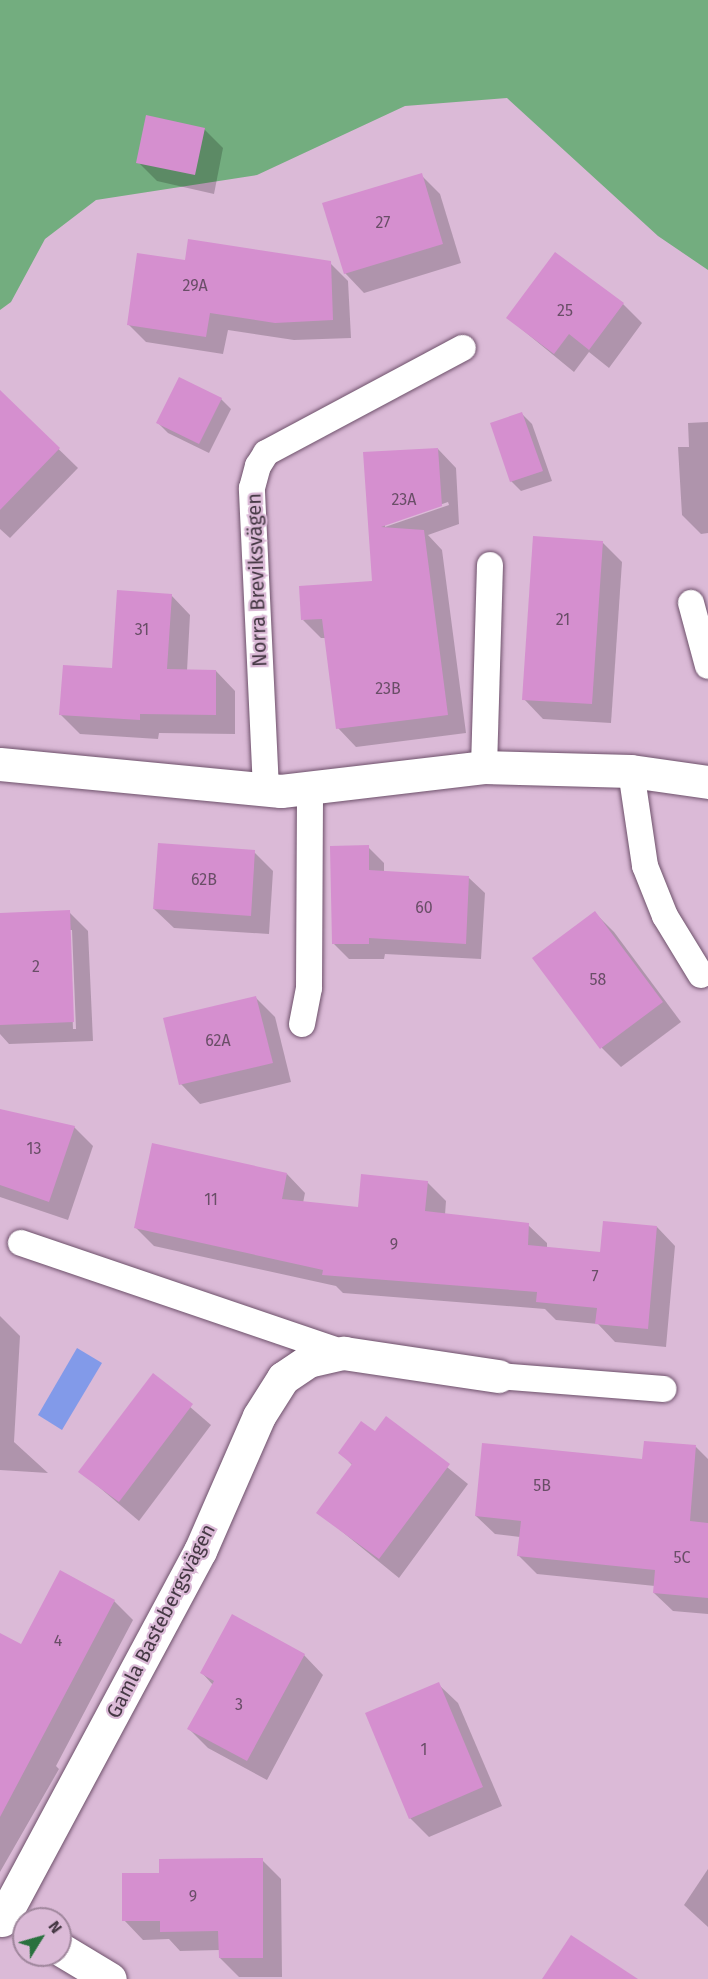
<!DOCTYPE html>
<html>
<head>
<meta charset="utf-8">
<style>
  body { margin:0 }
  #map { position:relative; width:708px; height:1979px; overflow:hidden; background:#dbbad7; font-family:"Fira Sans",sans-serif }
  div>[style] { position:absolute }
  .green>* { inset:0; background:#73ad7f }
  .water>* { inset:0; background:#829ae9 }
  .shadow>* { inset:0; background:#0003 }
  .building>* { inset:0; background:#d58fcf }
  .roads { filter:drop-shadow(0 0 2px #6e516b) drop-shadow(0 0 2px #6e516b) }
  .lane>* { height:26px; margin:-13px; padding:0 13px; transform-origin:13px; border-radius:13px; background:#fff }
  .street>* { height:33px; margin:-16.5px; padding:0 16.5px; transform-origin:16.5px; border-radius:16.5px; background:#fff }
  span { translate:-50% -50%; white-space:nowrap; text-align:center; line-height:1.15; -webkit-text-stroke:4.5px #dbbad7; paint-order:stroke }
  .number-label { font-size:16px; color:#694e67 }
  .number-label span { -webkit-text-stroke-width:0 }
  .street-label { font-size:20px; color:#453844 }
  .north { position:absolute; left:12px; top:1907px; width:60px; height:60px; box-sizing:border-box; background:#dbbad7; border:2px solid #9f869c; border-radius:50%; rotate:53deg; font-size:16px; font-weight:700; line-height:24px; text-align:center; color:#453844 }
  .north::after { content:''; display:block; margin:auto; width:21px; height:27px; background:#29713e; clip-path:polygon(50% 0,100% 100%,50% 72%,0 100%) }
</style>
</head>
<body>
<div id="map">
  <div class="green">
    <div style="clip-path:polygon(0 0,708px 0,708px 270px,658px 236px,507px 98px,405px 106px,257px 175px,96px 200px,45px 239px,11px 302px,0 310px)"></div>
  </div>
  <div class="water">
    <div style="clip-path:polygon(77px 1348px,102px 1363px,62px 1430px,38px 1415px)"></div>
  </div>
  <div class="shadow">
    <div style="clip-path:polygon(204px 129px,223px 148px,214px 194px,157px 181px,138px 162px)"></div>
    <div style="clip-path:polygon(421px 175px,440px 194px,461px 263px,364px 293px,345px 273px)"></div>
    <div style="clip-path:polygon(186px 262px,330px 263px,348px 281px,351px 338px,294px 340px,228px 330px,223px 354px,146px 342px,128px 324px)"></div>
    <div style="clip-path:polygon(623px 304px,642px 323px,609px 368px,589px 352px,574px 372px,508px 318px)"></div>
    <div style="clip-path:polygon(0 392px,78px 468px,10px 538px,0 529px)"></div>
    <div style="clip-path:polygon(221px 399px,231px 409px,209px 453px,168px 433px,158px 423px)"></div>
    <div style="clip-path:polygon(522px 414px,532px 424px,552px 481px,521px 491px,511px 481px)"></div>
    <div style="clip-path:polygon(708px 422px,708px 533px,701px 534px,682px 515px,678px 447px,689px 447px,688px 423px)"></div>
    <div style="clip-path:polygon(evenodd,438px 449px,456px 468px,459px 524px,428px 535px,442px 550px,466px 733px,356px 747px,338px 728px,326px 638px,321px 638px,303px 620px,373px 582px,365px 454px,438px 449px,448px 502px,449px 505px,385px 527px,385px 524px,448px 502px)"></div>
    <div style="clip-path:polygon(602px 542px,622px 562px,611px 723px,543px 719px,524px 699px)"></div>
    <div style="clip-path:polygon(171px 595px,190px 615px,187px 671px,216px 671px,235px 691px,235px 734px,159px 733px,158px 739px,80px 734px,61px 715px,114px 669px)"></div>
    <div style="clip-path:polygon(368px 847px,384px 863px,384px 872px,469px 878px,485px 893px,481px 959px,385px 954px,384px 959px,349px 959px,333px 943px)"></div>
    <div style="clip-path:polygon(254px 852px,273px 871px,269px 934px,174px 928px,154px 909px)"></div>
    <div style="clip-path:polygon(evenodd,69px 912px,88px 931px,93px 1041px,9px 1044px,0 1034px,0 914px,69px 912px,69px 930px,72px 930px,76px 1029px,73px 1029px,69px 930px)"></div>
    <div style="clip-path:polygon(595px 913px,614px 932px,681px 1022px,621px 1067px,602px 1048px)"></div>
    <div style="clip-path:polygon(256px 998px,275px 1017px,291px 1082px,200px 1104px,181px 1084px)"></div>
    <div style="clip-path:polygon(0 1111px,74px 1127px,93px 1146px,68px 1220px,0 1197px)"></div>
    <div style="clip-path:polygon(287px 1174px,305px 1193px,303px 1203px,359px 1208px,427px 1182px,446px 1201px,445px 1215px,528px 1225px,547px 1243px,547px 1249px,601px 1254px,657px 1227px,675px 1246px,666px 1347px,615px 1342px,598px 1324px,556px 1320px,545px 1309px,343px 1293px,336px 1286px,154px 1246px,135px 1227px)"></div>
    <div style="clip-path:polygon(0 1316px,20px 1336px,14px 1442px,48px 1473px,0 1470px)"></div>
    <div style="clip-path:polygon(153px 1375px,211px 1425px,139px 1521px,80px 1471px)"></div>
    <div style="clip-path:polygon(386px 1418px,468px 1484px,399px 1578px,318px 1512px,353px 1466px,340px 1452px,375px 1433px)"></div>
    <div style="clip-path:polygon(696px 1447px,708px 1459px,708px 1614px,673px 1611px,654px 1593px,655px 1586px,537px 1574px,518px 1555px,520px 1537px,495px 1534px,476px 1516px)"></div>
    <div style="clip-path:polygon(114px 1601px,133px 1620px,56px 1766px,59px 1769px,0 1872px,0 1640px,21px 1646px)"></div>
    <div style="clip-path:polygon(304px 1655px,323px 1675px,267px 1780px,208px 1748px,189px 1729px,213px 1685px,202px 1673px)"></div>
    <div style="clip-path:polygon(438px 1684px,458px 1703px,502px 1806px,429px 1837px,410px 1818px)"></div>
    <div style="clip-path:polygon(262px 1860px,281px 1879px,282px 1977px,239px 1977px,220px 1958px,220px 1950px,180px 1951px,169px 1939px,143px 1940px,124px 1920px,161px 1875px)"></div>
    <div style="clip-path:polygon(708px 1869px,708px 1927px,684px 1905px)"></div>
  </div>
  <div class="building">
    <div style="clip-path:polygon(146px 115px,205px 128px,195px 175px,136px 163px)"></div>
    <div style="clip-path:polygon(422px 173px,443px 244px,344px 274px,322px 203px)"></div>
    <div style="clip-path:polygon(188px 239px,331px 261px,333px 320px,275px 323px,210px 313px,206px 337px,127px 325px,137px 253px,185px 260px)"></div>
    <div style="clip-path:polygon(555px 252px,624px 303px,589px 350px,569px 334px,554px 354px,506px 318px)"></div>
    <div style="clip-path:polygon(179px 377px,222px 398px,199px 444px,156px 423px)"></div>
    <div style="clip-path:polygon(0 390px,60px 448px,0 510px)"></div>
    <div style="clip-path:polygon(522px 412px,543px 471px,510px 482px,490px 423px)"></div>
    <div style="clip-path:polygon(438px 448px,442px 506px,381px 527px,424px 530px,448px 715px,336px 729px,322px 619px,301px 620px,299px 586px,372px 581px,363px 452px)"></div>
    <div style="clip-path:polygon(533px 536px,603px 541px,592px 704px,522px 700px)"></div>
    <div style="clip-path:polygon(117px 590px,172px 594px,167px 669px,216px 670px,216px 715px,140px 714px,140px 720px,59px 715px,63px 665px,112px 668px)"></div>
    <div style="clip-path:polygon(158px 843px,255px 850px,251px 916px,153px 909px)"></div>
    <div style="clip-path:polygon(369px 845px,369px 870px,469px 876px,466px 944px,369px 938px,369px 944px,332px 944px,330px 846px)"></div>
    <div style="clip-path:polygon(70px 910px,74px 1022px,0 1025px,0 913px)"></div>
    <div style="clip-path:polygon(595px 911px,663px 1002px,600px 1049px,532px 958px)"></div>
    <div style="clip-path:polygon(256px 996px,273px 1063px,179px 1085px,163px 1018px)"></div>
    <div style="clip-path:polygon(0 1109px,75px 1126px,49px 1202px,0 1185px)"></div>
    <div style="clip-path:polygon(152px 1143px,287px 1173px,282px 1199px,358px 1207px,361px 1174px,428px 1181px,425px 1211px,529px 1223px,528px 1245px,600px 1252px,603px 1221px,657px 1226px,648px 1329px,595px 1324px,597px 1308px,536px 1302px,537px 1292px,322px 1275px,323px 1270px,134px 1228px)"></div>
    <div style="clip-path:polygon(153px 1373px,193px 1404px,119px 1502px,78px 1472px)"></div>
    <div style="clip-path:polygon(386px 1416px,450px 1464px,379px 1559px,316px 1513px,352px 1464px,338px 1453px,361px 1421px,375px 1431px)"></div>
    <div style="clip-path:polygon(644px 1441px,696px 1445px,690px 1521px,708px 1523px,708px 1598px,653px 1593px,655px 1570px,517px 1556px,521px 1521px,475px 1516px,482px 1443px,642px 1459px)"></div>
    <div style="clip-path:polygon(60px 1570px,115px 1600px,0 1817px,0 1633px,21px 1644px)"></div>
    <div style="clip-path:polygon(232px 1614px,305px 1654px,247px 1761px,187px 1729px,214px 1681px,200px 1673px)"></div>
    <div style="clip-path:polygon(439px 1682px,483px 1787px,409px 1819px,365px 1713px)"></div>
    <div style="clip-path:polygon(263px 1858px,263px 1958px,219px 1958px,218px 1931px,160px 1932px,160px 1921px,122px 1921px,122px 1873px,159px 1873px,159px 1859px)"></div>
    <div style="clip-path:polygon(571px 1935px,638px 1979px,542px 1979px)"></div>
  </div>
  <div class="roads">
    <div class="lane">
      <div style="left:691px;top:603px;width:65px;rotate:74.9deg"></div>
      <div style="left:484px;top:767px;width:202px;rotate:-88.3deg"></div>
      <div style="left:631px;top:771px;width:96px;rotate:81.6deg"></div>
      <div style="left:645px;top:866px;width:54px;rotate:68.2deg"></div>
      <div style="left:665px;top:916px;width:69px;rotate:58.6deg"></div>
      <div style="left:266px;top:789px;width:301px;rotate:-92.7deg"></div>
      <div style="left:252px;top:488px;width:23px;rotate:-75deg"></div>
      <div style="left:258px;top:466px;width:15px;rotate:-58deg"></div>
      <div style="left:266px;top:453px;width:223px;rotate:-28.1deg"></div>
      <div style="left:302px;top:1024px;width:37px;rotate:-79deg"></div>
      <div style="left:309px;top:988px;width:198px;rotate:-89.7deg"></div>
      <div style="left:21px;top:1243px;width:341px;rotate:18.8deg"></div>
      <div style="left:498px;top:1376px;width:166px;rotate:4.5deg"></div>
    </div>
    <div class="street">
      <div style="left:0;top:764px;width:282px;rotate:5.5deg"></div>
      <div style="left:281px;top:791px;width:204px;rotate:-6.7deg"></div>
      <div style="left:484px;top:767px;width:147px;rotate:1.6deg"></div>
      <div style="left:631px;top:771px;width:78px;rotate:8.1deg"></div>
      <div style="left:2px;top:1920px;width:419px;rotate:-61.8deg"></div>
      <div style="left:200px;top:1551px;width:147px;rotate:-66.4deg"></div>
      <div style="left:259px;top:1416px;width:45px;rotate:-57.7deg"></div>
      <div style="left:283px;top:1378px;width:30px;rotate:-34deg"></div>
      <div style="left:308px;top:1361px;width:37px;rotate:-13deg"></div>
      <div style="left:344px;top:1353px;width:156px;rotate:8.5deg"></div>
      <div style="left:60px;top:1949px;width:58px;rotate:31deg"></div>
    </div>
  </div>
  <div class="number-label">
    <span style="left:383px;top:223px">27</span>
    <span style="left:195px;top:286px">29A</span>
    <span style="left:565px;top:311px">25</span>
    <span style="left:404px;top:500px">23A</span>
    <span style="left:563px;top:620px">21</span>
    <span style="left:142px;top:630px">31</span>
    <span style="left:388px;top:689px">23B</span>
    <span style="left:204px;top:880px">62B</span>
    <span style="left:424px;top:908px">60</span>
    <span style="left:36px;top:967px">2</span>
    <span style="left:598px;top:980px">58</span>
    <span style="left:218px;top:1041px">62A</span>
    <span style="left:34px;top:1149px">13</span>
    <span style="left:211px;top:1200px">11</span>
    <span style="left:394px;top:1245px">9</span>
    <span style="left:595px;top:1277px">7</span>
    <span style="left:542px;top:1486px">5B</span>
    <span style="left:682px;top:1558px">5C</span>
    <span style="left:58px;top:1641px">4</span>
    <span style="left:239px;top:1705px">3</span>
    <span style="left:424px;top:1750px">1</span>
    <span style="left:193px;top:1897px">9</span>
  </div>
  <div class="street-label">
    <span style="left:257px;top:580px;rotate:-92deg">Norra Breviksvägen</span>
    <span style="left:161px;top:1621px;rotate:-63deg">Gamla Bastebergsvägen</span>
  </div>
  <div class="north">N</div>
</div>
</body>
</html>
